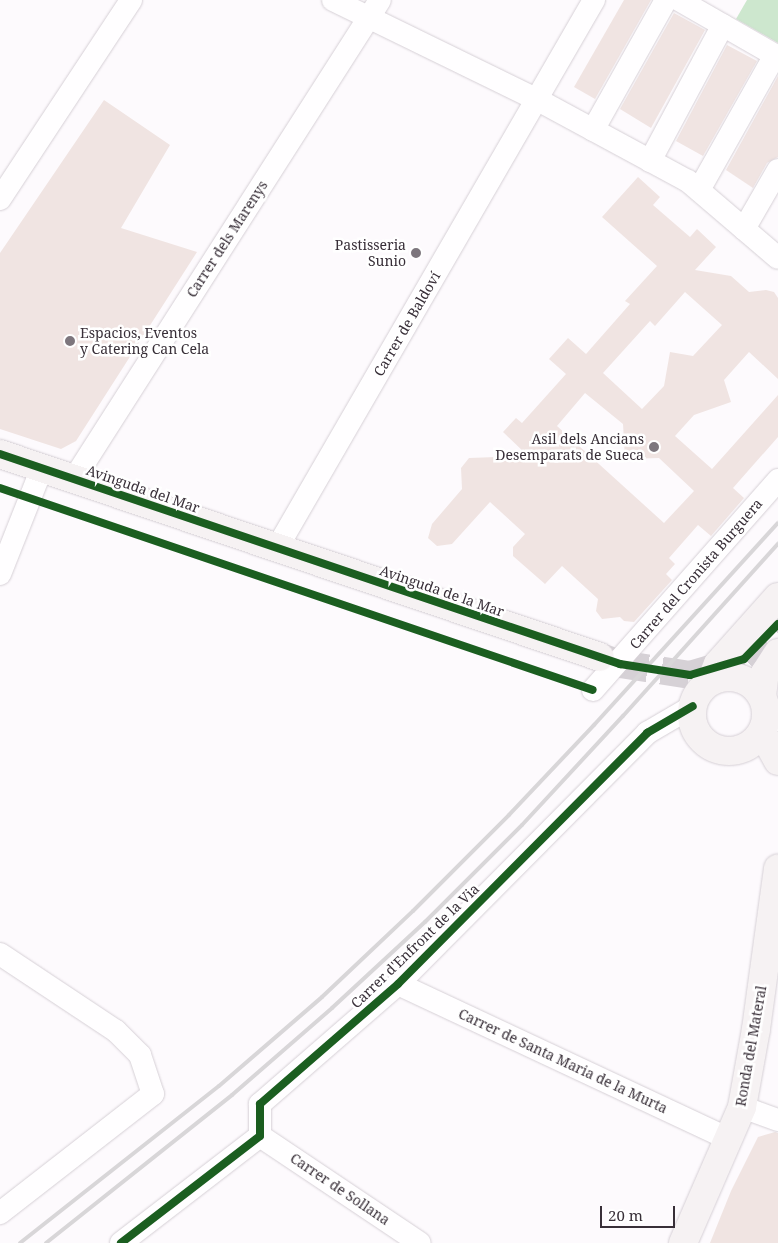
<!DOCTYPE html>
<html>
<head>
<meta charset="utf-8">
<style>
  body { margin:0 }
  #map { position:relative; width:778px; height:1243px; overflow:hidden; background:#fdfafd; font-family:"Noto Serif",serif }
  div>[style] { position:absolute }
  .green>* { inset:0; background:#cde7ce }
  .building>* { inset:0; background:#f0e4e2 }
  .secondary-tunnel>* { height:28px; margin-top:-14px; transform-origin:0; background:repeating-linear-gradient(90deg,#d6d1d6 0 28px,transparent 0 42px) }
  .roads { filter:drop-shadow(0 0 1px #d6d0d6) drop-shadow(0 0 1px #d6d0d6) }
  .street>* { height:22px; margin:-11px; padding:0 11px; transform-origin:11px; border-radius:11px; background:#fffeff }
  .secondary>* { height:28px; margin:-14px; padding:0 14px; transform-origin:14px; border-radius:14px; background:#f6f2f3 }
  .secondary>.ring { margin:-14px; padding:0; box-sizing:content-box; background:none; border:28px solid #f6f2f3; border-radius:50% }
  .rail>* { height:4px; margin:-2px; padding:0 2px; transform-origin:2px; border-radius:2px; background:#d8d6d8 }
  .cycleway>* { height:8px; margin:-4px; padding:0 4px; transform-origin:4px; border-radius:4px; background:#1b5e20 }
  .dots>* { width:14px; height:14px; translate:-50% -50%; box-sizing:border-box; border:2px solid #fff; border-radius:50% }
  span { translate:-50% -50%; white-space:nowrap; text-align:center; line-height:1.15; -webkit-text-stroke:5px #fff; paint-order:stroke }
  .street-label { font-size:14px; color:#382f38 }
  .poi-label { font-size:14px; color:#382f38 }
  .right { translate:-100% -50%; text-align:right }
  .left { translate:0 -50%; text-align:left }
  .scale { position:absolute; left:600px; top:1206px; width:75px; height:22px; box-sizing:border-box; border:2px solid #382f38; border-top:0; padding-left:6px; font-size:15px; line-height:18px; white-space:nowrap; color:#382f38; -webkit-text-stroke:4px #fff; paint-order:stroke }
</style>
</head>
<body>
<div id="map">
  <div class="green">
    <div style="clip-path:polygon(747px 0,778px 0,778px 43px,736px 19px)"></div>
  </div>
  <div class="building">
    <div style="clip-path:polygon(624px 0,651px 0,595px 99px,574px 87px)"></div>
    <div style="clip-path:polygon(674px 13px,705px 30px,651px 128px,620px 109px)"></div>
    <div style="clip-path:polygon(727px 45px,757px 61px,703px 156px,676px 141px)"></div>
    <div style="clip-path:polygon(778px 76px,778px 157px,767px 163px,753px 188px,726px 170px)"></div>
    <div style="clip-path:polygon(104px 100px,170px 145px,121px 228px,197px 252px,76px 441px,61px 449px,0 429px,0 253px)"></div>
    <div style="clip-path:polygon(evenodd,638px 177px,660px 197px,653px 205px,690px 237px,697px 229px,716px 247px,695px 270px,731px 276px,749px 292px,766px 290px,774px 292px,778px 298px,778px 379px,749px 352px,724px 380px,731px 402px,694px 415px,675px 436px,712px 469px,778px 395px,778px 437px,733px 488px,744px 498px,711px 536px,698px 525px,669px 558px,675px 564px,666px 574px,672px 580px,634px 622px,624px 621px,620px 617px,602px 619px,596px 611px,598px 599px,562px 566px,545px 584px,513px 556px,513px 547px,525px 534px,490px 502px,452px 544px,437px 546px,428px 538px,432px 524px,462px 489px,461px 468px,469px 458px,528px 456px,503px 432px,516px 418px,522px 423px,566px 374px,549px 359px,568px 338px,586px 354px,630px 304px,625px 301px,657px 266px,602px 217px,638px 177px,685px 292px,722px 325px,693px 356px,670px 352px,664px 386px,642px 409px,603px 373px,650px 321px,655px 326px,685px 292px,638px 177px,585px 393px,623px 424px,625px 459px,659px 458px,694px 491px,664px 523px,557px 426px,585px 393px)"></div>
    <div style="clip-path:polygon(775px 1132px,778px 1133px,778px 1243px,710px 1243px,731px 1191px,758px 1137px)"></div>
  </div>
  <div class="secondary-tunnel">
    <div style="left:600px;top:657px;width:21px;rotate:19deg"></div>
    <div style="left:620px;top:664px;width:71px;rotate:8.9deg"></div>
    <div style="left:690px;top:675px;width:56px;rotate:-16.5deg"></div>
    <div style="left:744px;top:659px;width:49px;rotate:-45.8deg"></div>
  </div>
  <div class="roads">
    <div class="street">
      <div style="left:333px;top:0;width:228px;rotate:26deg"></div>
      <div style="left:538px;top:100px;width:170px;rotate:28.4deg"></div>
      <div style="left:688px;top:181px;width:118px;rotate:40.5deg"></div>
      <div style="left:679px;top:0;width:114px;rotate:29.9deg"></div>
      <div style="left:593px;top:130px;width:149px;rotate:-60.7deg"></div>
      <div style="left:650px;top:161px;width:154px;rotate:-61.8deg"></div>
      <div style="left:699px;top:190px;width:155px;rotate:-60.6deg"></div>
      <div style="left:0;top:199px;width:238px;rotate:-56.6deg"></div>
      <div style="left:744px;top:229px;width:68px;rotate:-60deg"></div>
      <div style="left:74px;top:479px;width:568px;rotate:-57.43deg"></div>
      <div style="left:277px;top:548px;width:633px;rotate:-59.95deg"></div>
      <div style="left:0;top:574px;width:114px;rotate:-68.4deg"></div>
      <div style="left:593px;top:690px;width:280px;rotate:-48.6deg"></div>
      <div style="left:766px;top:719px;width:12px;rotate:5deg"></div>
      <div style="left:0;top:954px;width:139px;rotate:33.6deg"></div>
      <div style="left:116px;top:1031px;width:34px;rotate:45deg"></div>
      <div style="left:140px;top:1055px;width:41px;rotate:71.6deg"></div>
      <div style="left:153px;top:1094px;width:194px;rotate:142.1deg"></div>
      <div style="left:398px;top:984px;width:363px;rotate:25.1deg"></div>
      <div style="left:742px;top:1107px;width:38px;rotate:20deg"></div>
      <div style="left:260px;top:1136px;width:192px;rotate:33.8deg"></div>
      <div style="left:121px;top:1243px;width:175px;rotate:-37.6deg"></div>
      <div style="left:260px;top:1136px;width:32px;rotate:-90deg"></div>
      <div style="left:260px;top:1104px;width:183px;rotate:-41deg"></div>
      <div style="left:398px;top:984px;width:354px;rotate:-45.2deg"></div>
      <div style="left:647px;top:733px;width:53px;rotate:-30.4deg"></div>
    </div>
    <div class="secondary">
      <div style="left:0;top:454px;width:633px;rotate:18.69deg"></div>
      <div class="ring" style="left:692px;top:677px;width:46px;height:46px"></div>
      <div style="left:711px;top:681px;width:18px;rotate:-68deg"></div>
      <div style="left:718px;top:664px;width:90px;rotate:-48.2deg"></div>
      <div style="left:762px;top:696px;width:23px;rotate:-83deg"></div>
      <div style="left:765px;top:673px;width:24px;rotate:-57deg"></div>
      <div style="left:762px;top:732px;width:33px;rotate:61deg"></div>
      <div style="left:683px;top:1243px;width:148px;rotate:-66.5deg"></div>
      <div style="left:742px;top:1107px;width:79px;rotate:-79.8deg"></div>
      <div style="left:756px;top:1029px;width:162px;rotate:-82.2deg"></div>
    </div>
  </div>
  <div class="rail">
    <div style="left:20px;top:1243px;width:253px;rotate:-38.3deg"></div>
    <div style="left:219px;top:1086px;width:136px;rotate:-40.8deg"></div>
    <div style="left:322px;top:997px;width:125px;rotate:-43.4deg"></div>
    <div style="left:413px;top:911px;width:136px;rotate:-45deg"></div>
    <div style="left:509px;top:815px;width:124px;rotate:-46.6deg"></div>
    <div style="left:594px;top:725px;width:273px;rotate:-47.7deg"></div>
    <div style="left:46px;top:1243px;width:238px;rotate:-38.5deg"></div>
    <div style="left:232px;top:1095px;width:133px;rotate:-41deg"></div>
    <div style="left:332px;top:1008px;width:127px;rotate:-42.8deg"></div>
    <div style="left:425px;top:922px;width:137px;rotate:-45deg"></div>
    <div style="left:522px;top:825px;width:149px;rotate:-47.2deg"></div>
    <div style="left:623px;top:716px;width:232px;rotate:-48deg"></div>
  </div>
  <div class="cycleway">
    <div style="left:0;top:454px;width:655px;rotate:18.71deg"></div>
    <div style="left:620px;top:664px;width:71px;rotate:8.9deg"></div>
    <div style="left:690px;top:675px;width:56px;rotate:-16.5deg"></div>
    <div style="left:744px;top:659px;width:49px;rotate:-45.8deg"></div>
    <div style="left:0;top:488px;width:626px;rotate:18.81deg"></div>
    <div style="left:121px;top:1243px;width:175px;rotate:-37.6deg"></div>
    <div style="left:260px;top:1136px;width:32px;rotate:-90deg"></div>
    <div style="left:260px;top:1104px;width:183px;rotate:-41deg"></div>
    <div style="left:398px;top:984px;width:354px;rotate:-45.2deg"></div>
    <div style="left:647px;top:733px;width:53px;rotate:-30.4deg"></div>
  </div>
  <div class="dots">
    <div style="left:416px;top:253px;background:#7d767d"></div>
    <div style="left:70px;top:341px;background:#7d767d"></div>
    <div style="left:654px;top:447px;background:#7d767d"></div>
  </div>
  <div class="street-label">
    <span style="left:227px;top:239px;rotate:-57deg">Carrer dels Marenys</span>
    <span style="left:407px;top:324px;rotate:-60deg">Carrer de Baldoví</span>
    <span style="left:143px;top:489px;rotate:19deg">Avinguda del Mar</span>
    <span style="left:696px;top:574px;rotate:-49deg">Carrer del Cronista Burguera</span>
    <span style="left:442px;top:591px;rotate:19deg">Avinguda de la Mar</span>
    <span style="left:415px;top:946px;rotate:-44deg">Carrer d'Enfront de la Via</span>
    <span style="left:751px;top:1046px;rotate:-80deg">Ronda del Materal</span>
    <span style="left:563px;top:1061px;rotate:25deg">Carrer de Santa Maria de la Murta</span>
    <span style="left:340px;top:1189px;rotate:34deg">Carrer de Sollana</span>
  </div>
  <div class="poi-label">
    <span class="right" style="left:406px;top:253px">Pastisseria<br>Sunio</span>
    <span class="left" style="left:80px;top:341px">Espacios, Eventos<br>y Catering Can Cela</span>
    <span class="right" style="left:644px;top:447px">Asil dels Ancians<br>Desemparats de Sueca</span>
  </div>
  <div class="scale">20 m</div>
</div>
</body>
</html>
